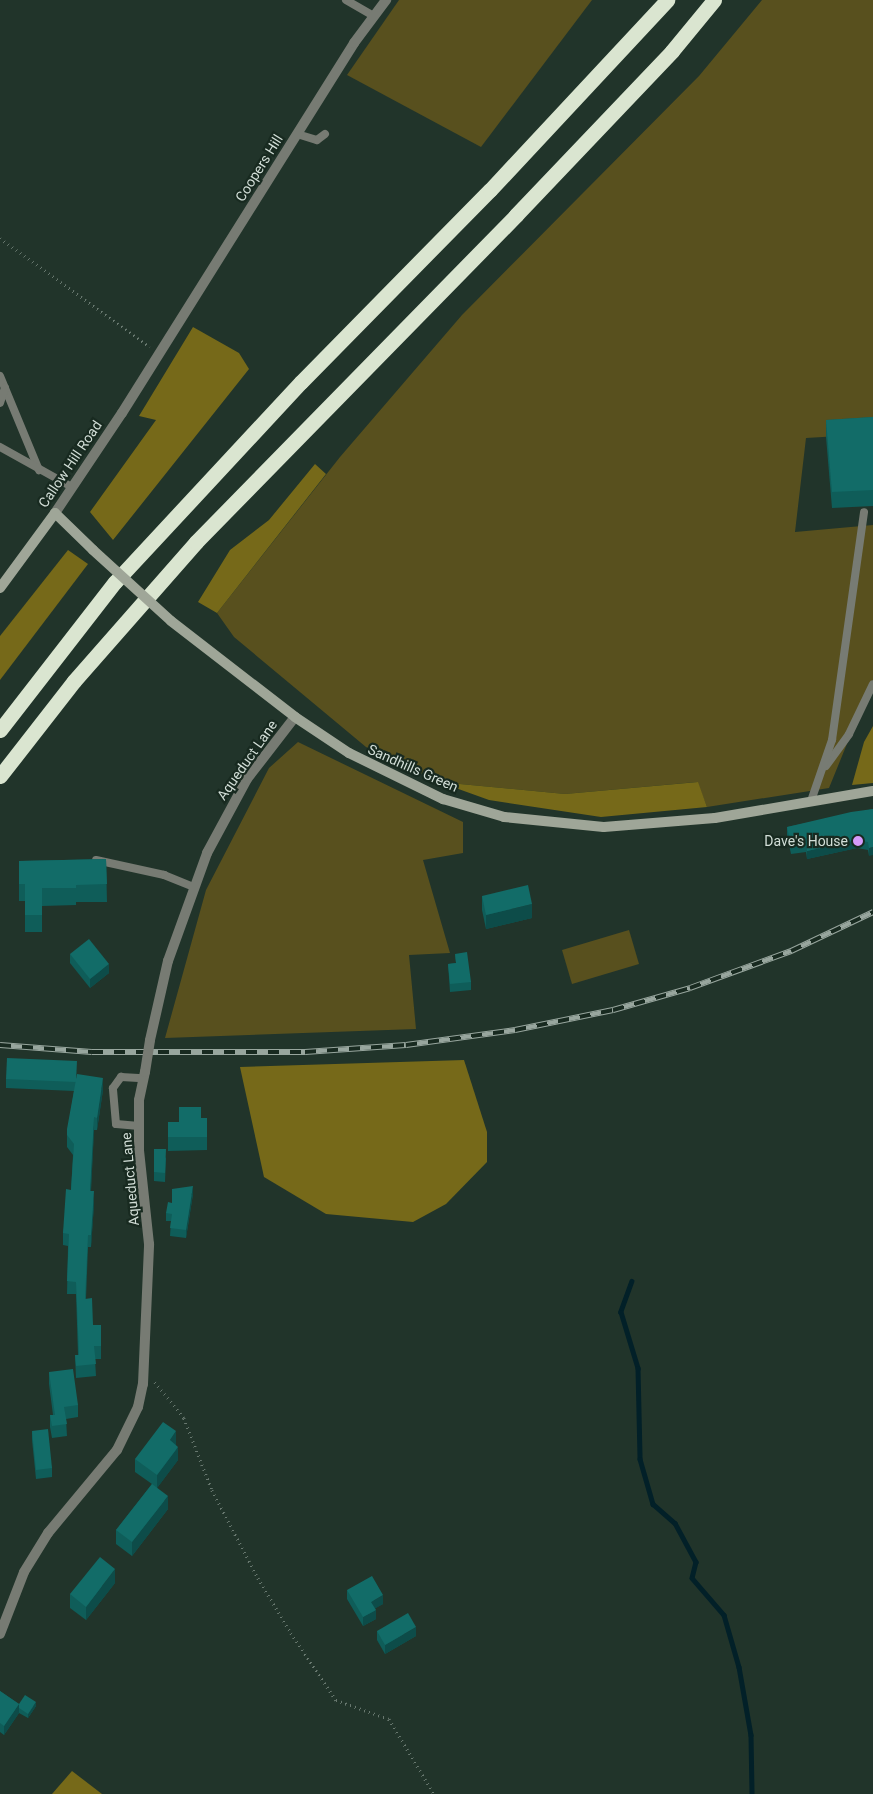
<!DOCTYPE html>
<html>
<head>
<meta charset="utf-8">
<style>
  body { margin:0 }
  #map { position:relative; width:873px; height:1794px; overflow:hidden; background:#21342a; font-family:Roboto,sans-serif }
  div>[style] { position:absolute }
  .green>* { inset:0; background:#58501e }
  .forest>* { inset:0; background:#766919 }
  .stream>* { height:4.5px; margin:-2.25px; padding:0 2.25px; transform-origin:2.25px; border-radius:2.25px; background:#022028 }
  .path>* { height:2.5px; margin-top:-1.25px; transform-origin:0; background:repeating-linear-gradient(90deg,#68786f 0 1px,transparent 0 5px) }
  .lane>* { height:8px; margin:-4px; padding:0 4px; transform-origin:4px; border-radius:4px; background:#777b73 }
  .street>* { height:10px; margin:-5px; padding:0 5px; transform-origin:5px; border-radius:5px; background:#777b73 }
  .secondary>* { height:10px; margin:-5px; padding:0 5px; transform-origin:5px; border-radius:5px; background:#9fa698 }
  .highway>* { height:15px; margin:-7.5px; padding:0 7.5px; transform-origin:7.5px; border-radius:7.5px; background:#dae5d0 }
  .rail>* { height:5.5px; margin-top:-2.75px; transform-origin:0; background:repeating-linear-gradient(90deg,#182a20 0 11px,#98a69e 0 22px); box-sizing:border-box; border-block:1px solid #98a69e }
  .street-bridge>* { height:10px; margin:-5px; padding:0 5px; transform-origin:5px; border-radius:5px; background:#777b73 }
  .secondary-bridge>* { height:10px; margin:-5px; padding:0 5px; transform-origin:5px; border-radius:5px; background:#9fa698 }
  .wall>* { inset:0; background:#0f5d59 }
  .shaded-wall>* { inset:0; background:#0d4c49 }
  .building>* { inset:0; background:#126c68 }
  .dots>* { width:14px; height:14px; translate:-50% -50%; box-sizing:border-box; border:2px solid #182a20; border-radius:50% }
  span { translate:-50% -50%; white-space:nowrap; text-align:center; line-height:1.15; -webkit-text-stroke:4.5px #182a20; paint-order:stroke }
  .street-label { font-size:14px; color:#d2ded7 }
  .poi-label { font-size:14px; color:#d2ded7 }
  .right { translate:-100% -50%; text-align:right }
</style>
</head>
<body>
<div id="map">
  <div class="green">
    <div style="clip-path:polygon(399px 0,592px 0,481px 147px,347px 75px)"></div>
    <div style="clip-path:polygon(762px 0,873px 0,873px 434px,806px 438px,795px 532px,873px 525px,873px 680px,829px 788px,707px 807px,697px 782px,565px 794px,439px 782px,366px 747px,234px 637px,217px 613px,340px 457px,462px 315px,699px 76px)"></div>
    <div style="clip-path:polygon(298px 742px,463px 822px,463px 853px,423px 860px,450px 953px,409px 955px,416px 1029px,165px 1038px,206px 890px,269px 768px)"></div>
    <div style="clip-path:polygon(629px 930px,639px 964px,572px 984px,562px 950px)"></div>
  </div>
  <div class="forest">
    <div style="clip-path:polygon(193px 327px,239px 353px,249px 369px,113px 540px,90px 512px,156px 420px,139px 416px)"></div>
    <div style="clip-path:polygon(315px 464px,326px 474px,217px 613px,198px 602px,230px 550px,269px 520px)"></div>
    <div style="clip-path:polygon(68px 550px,88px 564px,0 680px,0 636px)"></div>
    <div style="clip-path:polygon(873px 726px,873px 783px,852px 785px,864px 742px)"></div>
    <div style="clip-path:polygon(439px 782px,565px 794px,698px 782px,707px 807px,601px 817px,489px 800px)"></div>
    <div style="clip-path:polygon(464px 1060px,487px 1132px,487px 1162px,446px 1204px,413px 1222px,326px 1214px,264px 1177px,240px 1067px)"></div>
    <div style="clip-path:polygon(72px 1771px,102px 1794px,52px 1794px)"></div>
  </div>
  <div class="stream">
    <div style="left:632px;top:1281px;width:33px;rotate:110deg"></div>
    <div style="left:621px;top:1312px;width:59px;rotate:73.1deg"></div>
    <div style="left:638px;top:1368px;width:91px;rotate:88.7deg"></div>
    <div style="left:640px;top:1459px;width:47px;rotate:73.9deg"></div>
    <div style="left:653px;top:1504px;width:29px;rotate:41deg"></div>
    <div style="left:675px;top:1523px;width:44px;rotate:61.7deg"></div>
    <div style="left:696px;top:1562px;width:16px;rotate:104deg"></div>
    <div style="left:692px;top:1578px;width:49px;rotate:49.1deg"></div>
    <div style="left:724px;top:1615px;width:54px;rotate:73.9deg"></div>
    <div style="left:739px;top:1667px;width:69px;rotate:80deg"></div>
    <div style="left:751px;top:1735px;width:59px;rotate:89deg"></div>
  </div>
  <div class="path">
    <div style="left:0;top:238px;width:185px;rotate:36deg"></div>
    <div style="left:155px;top:1382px;width:46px;rotate:51.1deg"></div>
    <div style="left:184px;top:1418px;width:77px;rotate:68.7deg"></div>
    <div style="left:212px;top:1490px;width:99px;rotate:62.4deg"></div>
    <div style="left:258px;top:1578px;width:64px;rotate:59deg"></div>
    <div style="left:291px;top:1633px;width:81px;rotate:56.1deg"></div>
    <div style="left:336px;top:1700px;width:56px;rotate:19.7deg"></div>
    <div style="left:389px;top:1719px;width:87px;rotate:59deg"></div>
  </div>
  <div class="lane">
    <div style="left:346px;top:0;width:32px;rotate:30deg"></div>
    <div style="left:297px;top:134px;width:21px;rotate:17deg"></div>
    <div style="left:317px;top:140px;width:10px;rotate:-37deg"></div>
    <div style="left:0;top:376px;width:102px;rotate:67.5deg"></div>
    <div style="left:0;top:403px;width:16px;rotate:-72deg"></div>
    <div style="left:0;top:447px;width:82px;rotate:29.1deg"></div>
    <div style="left:826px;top:766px;width:39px;rotate:-54deg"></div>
    <div style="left:849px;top:734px;width:55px;rotate:-64.4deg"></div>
    <div style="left:811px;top:801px;width:65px;rotate:-71deg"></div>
    <div style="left:832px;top:740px;width:230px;rotate:-82deg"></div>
    <div style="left:96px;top:860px;width:70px;rotate:12.4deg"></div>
    <div style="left:164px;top:875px;width:31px;rotate:22deg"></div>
    <div style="left:139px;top:1126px;width:23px;rotate:-175deg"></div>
    <div style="left:116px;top:1124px;width:36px;rotate:-95deg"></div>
    <div style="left:113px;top:1088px;width:14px;rotate:-54deg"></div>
    <div style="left:121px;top:1077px;width:22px;rotate:3deg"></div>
  </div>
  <div class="street">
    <div style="left:55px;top:513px;width:120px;rotate:-56.2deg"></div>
    <div style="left:122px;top:413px;width:437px;rotate:-57.9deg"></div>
    <div style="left:354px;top:43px;width:54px;rotate:-53.3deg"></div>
    <div style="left:150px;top:1040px;width:81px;rotate:-77.2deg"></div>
    <div style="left:168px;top:961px;width:115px;rotate:-70.1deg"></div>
    <div style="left:207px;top:853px;width:84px;rotate:-61.6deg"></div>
    <div style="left:247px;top:779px;width:78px;rotate:-52.3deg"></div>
    <div style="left:0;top:1634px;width:66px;rotate:-68.8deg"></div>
    <div style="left:24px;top:1572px;width:46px;rotate:-58.4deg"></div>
    <div style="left:48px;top:1533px;width:108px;rotate:-50.3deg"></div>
    <div style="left:117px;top:1450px;width:48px;rotate:-64deg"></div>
    <div style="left:138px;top:1407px;width:24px;rotate:-78deg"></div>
    <div style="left:143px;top:1384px;width:140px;rotate:-87.5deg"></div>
    <div style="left:149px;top:1244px;width:95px;rotate:-96.1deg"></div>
    <div style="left:139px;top:1150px;width:50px;rotate:-90deg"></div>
    <div style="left:139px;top:1100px;width:29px;rotate:-78deg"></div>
  </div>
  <div class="secondary">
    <div style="left:0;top:588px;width:93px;rotate:-53.7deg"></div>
    <div style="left:55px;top:513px;width:53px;rotate:44.2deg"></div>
    <div style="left:171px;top:621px;width:157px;rotate:37.7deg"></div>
    <div style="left:295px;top:717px;width:65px;rotate:33.7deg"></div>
    <div style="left:349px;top:753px;width:105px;rotate:26.1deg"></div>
    <div style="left:443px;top:799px;width:64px;rotate:16.4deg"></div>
    <div style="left:504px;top:817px;width:100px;rotate:5.7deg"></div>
    <div style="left:604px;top:827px;width:111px;rotate:-4.6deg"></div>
    <div style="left:715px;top:818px;width:160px;rotate:-9.7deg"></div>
  </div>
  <div class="highway">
    <div style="left:0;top:730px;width:187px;rotate:-52.2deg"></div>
    <div style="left:115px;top:582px;width:273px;rotate:-47.1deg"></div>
    <div style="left:301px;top:382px;width:269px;rotate:-45.5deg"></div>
    <div style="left:490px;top:190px;width:260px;rotate:-47deg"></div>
    <div style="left:0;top:776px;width:120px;rotate:-52.1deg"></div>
    <div style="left:74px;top:681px;width:185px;rotate:-48.7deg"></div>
    <div style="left:196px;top:542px;width:458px;rotate:-45.6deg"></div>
    <div style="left:516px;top:215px;width:226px;rotate:-46.4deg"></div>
    <div style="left:672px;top:51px;width:66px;rotate:-50.5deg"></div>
  </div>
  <div class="rail">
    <div style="left:0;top:1045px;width:92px;rotate:4.4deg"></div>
    <div style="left:92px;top:1052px;width:213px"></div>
    <div style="left:305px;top:1052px;width:101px;rotate:-4deg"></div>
    <div style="left:406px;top:1045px;width:110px;rotate:-7.8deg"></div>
    <div style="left:515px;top:1030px;width:100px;rotate:-11.5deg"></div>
    <div style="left:613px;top:1010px;width:80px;rotate:-15.9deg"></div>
    <div style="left:690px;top:988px;width:108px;rotate:-20.1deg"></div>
    <div style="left:791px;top:951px;width:91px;rotate:-25.4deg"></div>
  </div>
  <div class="street-bridge">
    <div style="left:145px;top:1072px;width:32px;rotate:-81deg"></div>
  </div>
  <div class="secondary-bridge">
    <div style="left:93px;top:550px;width:105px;rotate:42.3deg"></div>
  </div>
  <div class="wall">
    <div style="clip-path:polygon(873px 417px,873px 506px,832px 508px,826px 437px,826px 420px)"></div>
    <div style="clip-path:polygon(873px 809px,869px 856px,868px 850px,857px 848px,807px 859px,806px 852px,791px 854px,787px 835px,787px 827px)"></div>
    <div style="clip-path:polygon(106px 859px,107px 902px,76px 902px,76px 905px,42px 906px,42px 932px,25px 932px,25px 901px,19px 901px,19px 861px)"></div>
    <div style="clip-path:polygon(482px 896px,532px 918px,486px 929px,482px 910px)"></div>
    <div style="clip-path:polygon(70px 954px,109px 973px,90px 988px,70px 963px)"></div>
    <div style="clip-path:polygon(455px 954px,471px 982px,471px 990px,450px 992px,448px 964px,456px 963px)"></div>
    <div style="clip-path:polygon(76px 1078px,103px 1090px,97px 1130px,94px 1130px,91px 1191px,94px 1204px,91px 1247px,88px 1247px,86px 1299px,93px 1325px,101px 1325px,101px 1359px,95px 1359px,96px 1376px,76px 1378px,75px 1355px,78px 1355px,76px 1294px,67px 1294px,68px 1246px,63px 1245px,63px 1233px,71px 1190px,73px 1155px,67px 1147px,67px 1135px,74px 1091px,6px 1088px,6px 1079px)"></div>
    <div style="clip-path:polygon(201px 1118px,207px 1118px,207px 1150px,168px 1151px,168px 1122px,179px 1122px)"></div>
    <div style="clip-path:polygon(154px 1149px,166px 1158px,165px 1182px,154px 1181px)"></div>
    <div style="clip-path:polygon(193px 1194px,186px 1238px,170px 1236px,171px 1221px,166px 1221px,166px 1213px)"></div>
    <div style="clip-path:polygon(49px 1372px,78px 1405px,78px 1417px,66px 1419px,67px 1436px,52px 1438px,50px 1427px,50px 1415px,53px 1415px,49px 1384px)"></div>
    <div style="clip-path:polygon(32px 1431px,52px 1468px,52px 1477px,36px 1479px,32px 1440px)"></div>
    <div style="clip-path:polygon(176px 1445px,178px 1460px,157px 1488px,168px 1509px,132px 1556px,116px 1544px,116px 1530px,152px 1484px,135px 1472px,135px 1459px)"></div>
    <div style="clip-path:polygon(115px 1583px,86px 1620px,70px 1608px,70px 1594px)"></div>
    <div style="clip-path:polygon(347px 1590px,383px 1604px,375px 1608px,376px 1619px,363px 1626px,347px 1599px)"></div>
    <div style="clip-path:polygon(377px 1631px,416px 1636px,385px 1654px,377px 1640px)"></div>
    <div style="clip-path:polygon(0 1691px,19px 1704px,36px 1706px,28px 1718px,19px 1713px,4px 1735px,0 1732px)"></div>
  </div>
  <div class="shaded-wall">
    <div style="clip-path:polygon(857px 840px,857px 848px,807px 859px,807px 851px)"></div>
    <div style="clip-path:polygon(873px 847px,873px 855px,869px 856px,869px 848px)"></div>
    <div style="clip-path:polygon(532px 904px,532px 918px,486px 929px,486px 915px)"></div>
    <div style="clip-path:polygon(109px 964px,109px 973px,90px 988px,90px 979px)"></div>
    <div style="clip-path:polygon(103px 1078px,103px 1090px,97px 1130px,97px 1118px)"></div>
    <div style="clip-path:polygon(94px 1117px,94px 1130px,90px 1203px,90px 1191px)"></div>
    <div style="clip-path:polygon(193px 1186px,193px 1194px,186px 1238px,186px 1230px)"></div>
    <div style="clip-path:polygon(94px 1191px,94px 1204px,91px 1247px,91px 1235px)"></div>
    <div style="clip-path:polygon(176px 1431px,176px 1445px,170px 1454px,170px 1440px)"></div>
    <div style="clip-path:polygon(178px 1447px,178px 1460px,157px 1488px,157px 1475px)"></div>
    <div style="clip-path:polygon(168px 1496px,168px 1509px,132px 1556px,132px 1542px)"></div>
    <div style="clip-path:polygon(115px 1569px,115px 1583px,86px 1620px,86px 1607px)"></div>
    <div style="clip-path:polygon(383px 1595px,383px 1604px,371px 1611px,371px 1602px)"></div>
    <div style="clip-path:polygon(376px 1610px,376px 1619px,363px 1626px,363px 1617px)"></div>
    <div style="clip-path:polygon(416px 1627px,416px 1636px,385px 1654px,385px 1645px)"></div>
    <div style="clip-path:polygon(36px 1702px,36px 1706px,28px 1718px,28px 1714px)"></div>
    <div style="clip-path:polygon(19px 1704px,19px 1713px,4px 1735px,4px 1726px)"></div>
  </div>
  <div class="building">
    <div style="clip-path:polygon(873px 417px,873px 490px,832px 492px,826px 420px)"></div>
    <div style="clip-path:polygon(873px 809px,873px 847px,869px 848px,868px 842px,857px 840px,807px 851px,806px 843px,791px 846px,787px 827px,851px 812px)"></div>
    <div style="clip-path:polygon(106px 859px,107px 884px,76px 885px,76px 888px,42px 888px,42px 915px,25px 915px,25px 884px,19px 884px,19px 861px)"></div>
    <div style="clip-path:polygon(528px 885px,532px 904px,486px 915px,482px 896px)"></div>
    <div style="clip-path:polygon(89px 939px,109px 964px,90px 979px,70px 954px)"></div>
    <div style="clip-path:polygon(467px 952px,471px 982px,450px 984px,448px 964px,456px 963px,455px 954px)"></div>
    <div style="clip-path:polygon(7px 1058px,77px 1061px,76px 1082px,6px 1079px)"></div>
    <div style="clip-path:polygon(77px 1074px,103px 1078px,97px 1118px,94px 1117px,90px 1191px,94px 1191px,91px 1235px,88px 1235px,85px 1299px,92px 1298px,93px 1325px,101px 1325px,101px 1346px,94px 1346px,96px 1364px,76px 1366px,75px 1355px,79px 1355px,76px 1282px,67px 1281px,69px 1234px,63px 1233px,66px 1189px,71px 1190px,74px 1144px,67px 1135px,67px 1129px)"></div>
    <div style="clip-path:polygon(179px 1107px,201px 1107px,201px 1118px,207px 1118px,207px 1137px,168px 1137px,168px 1122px,179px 1122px)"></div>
    <div style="clip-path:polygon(154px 1149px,166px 1149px,165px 1173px,154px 1172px)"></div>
    <div style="clip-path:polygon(193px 1186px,186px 1230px,170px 1228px,172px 1214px,166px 1213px,168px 1202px,172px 1203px,172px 1189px)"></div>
    <div style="clip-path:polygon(73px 1369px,78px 1405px,64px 1407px,67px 1424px,52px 1426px,50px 1415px,55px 1415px,49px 1372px)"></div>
    <div style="clip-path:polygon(163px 1422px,176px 1431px,170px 1440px,178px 1447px,157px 1475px,135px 1459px)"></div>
    <div style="clip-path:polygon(48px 1429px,52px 1468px,36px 1470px,32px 1431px)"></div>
    <div style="clip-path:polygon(152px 1484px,168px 1496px,132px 1542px,116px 1530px)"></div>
    <div style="clip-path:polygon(100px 1557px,115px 1569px,86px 1607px,70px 1594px)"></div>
    <div style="clip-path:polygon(372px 1576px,383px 1595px,371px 1602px,376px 1610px,363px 1617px,347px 1590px)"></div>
    <div style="clip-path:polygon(408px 1613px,416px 1627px,385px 1645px,377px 1631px)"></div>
    <div style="clip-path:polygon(0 1691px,19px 1704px,4px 1726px,0 1723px)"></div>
    <div style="clip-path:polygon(25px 1695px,36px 1702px,28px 1714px,19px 1708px,19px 1704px)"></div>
  </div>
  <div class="dots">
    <div style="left:858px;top:841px;background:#d59bfa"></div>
  </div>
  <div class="street-label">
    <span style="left:259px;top:168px;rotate:-58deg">Coopers Hill</span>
    <span style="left:70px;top:464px;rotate:-56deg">Callow Hill Road</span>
    <span style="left:247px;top:760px;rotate:-55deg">Aqueduct Lane</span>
    <span style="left:413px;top:768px;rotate:24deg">Sandhills Green</span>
    <span style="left:130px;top:1179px;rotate:-95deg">Aqueduct Lane</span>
  </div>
  <div class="poi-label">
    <span class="right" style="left:848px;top:841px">Dave's House</span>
  </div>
</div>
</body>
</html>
